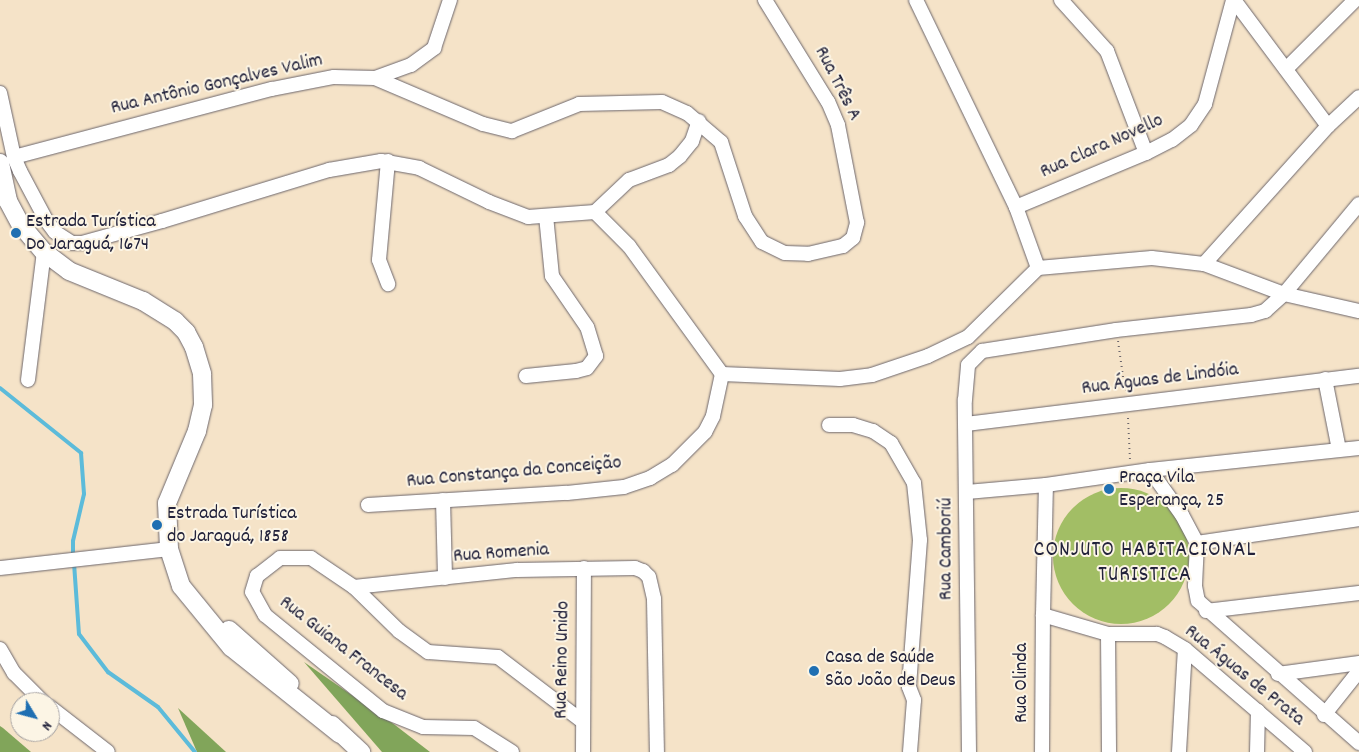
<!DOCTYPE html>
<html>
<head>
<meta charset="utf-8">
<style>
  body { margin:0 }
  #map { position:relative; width:1359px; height:752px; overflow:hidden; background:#f5e3c8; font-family:Dekko,sans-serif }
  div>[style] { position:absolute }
  .green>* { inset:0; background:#a2be65 }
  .round { border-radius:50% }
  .forest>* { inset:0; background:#81a55a }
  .stream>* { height:4px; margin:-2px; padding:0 2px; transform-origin:2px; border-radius:2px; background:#5cbbda }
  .path>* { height:2px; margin-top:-1px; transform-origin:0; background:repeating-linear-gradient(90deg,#6c666c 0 1px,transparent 0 5px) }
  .roads { filter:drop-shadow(0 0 1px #6c666c) drop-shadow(0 0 1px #6c666c) }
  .minor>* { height:14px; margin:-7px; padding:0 7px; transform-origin:7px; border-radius:7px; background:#fff }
  .major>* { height:18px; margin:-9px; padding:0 9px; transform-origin:9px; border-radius:9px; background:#fff }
  .dots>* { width:14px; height:14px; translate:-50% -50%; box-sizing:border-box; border:2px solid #fcf5e5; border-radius:50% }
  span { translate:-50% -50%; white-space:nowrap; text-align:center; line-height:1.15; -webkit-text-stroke:4px #fcf5e5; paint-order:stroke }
  .street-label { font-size:20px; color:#22223b }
  .poi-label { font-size:20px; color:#22223b }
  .left { translate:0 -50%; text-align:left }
  .quarter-label { font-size:22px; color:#22223b; letter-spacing:1px }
  .north { position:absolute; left:10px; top:692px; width:50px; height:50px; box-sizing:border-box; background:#fcf5e5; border:1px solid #a5a1a1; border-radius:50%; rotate:127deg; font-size:14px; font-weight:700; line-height:20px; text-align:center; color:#22223b }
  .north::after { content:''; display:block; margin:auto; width:18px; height:22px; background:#1f6fb2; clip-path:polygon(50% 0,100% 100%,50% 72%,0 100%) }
</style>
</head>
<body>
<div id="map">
  <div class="green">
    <div class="round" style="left:1053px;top:488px;width:136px;height:136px"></div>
  </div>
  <div class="forest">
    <div style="clip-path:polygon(304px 662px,395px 725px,430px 752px,382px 752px)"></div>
    <div style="clip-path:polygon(178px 708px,226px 752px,197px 752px)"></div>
    <div style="clip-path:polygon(0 726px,3px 728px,31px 752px,0 752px)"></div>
  </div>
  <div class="stream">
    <div style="left:0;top:388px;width:104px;rotate:38.7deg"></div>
    <div style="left:81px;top:453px;width:41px;rotate:85.8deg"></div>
    <div style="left:84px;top:494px;width:48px;rotate:103.2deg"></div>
    <div style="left:73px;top:541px;width:15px;rotate:90deg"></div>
    <div style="left:74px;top:563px;width:71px;rotate:86deg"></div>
    <div style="left:79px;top:634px;width:48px;rotate:52.7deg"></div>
    <div style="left:108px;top:672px;width:61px;rotate:35deg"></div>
    <div style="left:158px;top:707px;width:58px;rotate:50.6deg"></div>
  </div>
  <div class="path">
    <div style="left:1118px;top:341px;width:50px;rotate:82deg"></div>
    <div style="left:1128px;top:418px;width:43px;rotate:87.3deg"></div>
  </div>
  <div class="roads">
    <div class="minor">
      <div style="left:916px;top:0;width:230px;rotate:64.2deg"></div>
      <div style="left:1016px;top:207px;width:65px;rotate:70.2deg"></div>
      <div style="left:1061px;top:0;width:69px;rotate:48deg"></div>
      <div style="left:1107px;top:51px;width:109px;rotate:69.1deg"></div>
      <div style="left:1234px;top:0;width:157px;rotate:53.3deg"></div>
      <div style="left:1286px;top:69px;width:98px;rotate:-45deg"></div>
      <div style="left:375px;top:78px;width:38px;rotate:-20deg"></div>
      <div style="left:411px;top:65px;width:29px;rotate:-36deg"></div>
      <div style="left:434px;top:48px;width:51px;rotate:-71.6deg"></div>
      <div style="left:0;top:93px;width:66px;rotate:77.7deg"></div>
      <div style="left:14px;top:157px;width:15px;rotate:67deg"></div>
      <div style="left:20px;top:171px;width:55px;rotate:62deg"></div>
      <div style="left:46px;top:220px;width:15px;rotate:53deg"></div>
      <div style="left:55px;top:232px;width:20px;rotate:33deg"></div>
      <div style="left:72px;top:243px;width:10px"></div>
      <div style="left:82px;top:243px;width:83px;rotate:-15.4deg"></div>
      <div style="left:162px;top:221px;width:175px;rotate:-17deg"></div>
      <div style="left:329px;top:170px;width:53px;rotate:-9.8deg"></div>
      <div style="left:381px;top:161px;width:39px;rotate:10deg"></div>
      <div style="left:419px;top:168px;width:78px;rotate:25.9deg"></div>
      <div style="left:489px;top:202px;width:42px;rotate:21deg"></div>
      <div style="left:528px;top:217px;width:67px;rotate:-4.3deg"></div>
      <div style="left:595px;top:212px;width:47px;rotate:-43.3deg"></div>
      <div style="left:629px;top:180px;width:43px;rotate:-20.6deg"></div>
      <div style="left:669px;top:165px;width:14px;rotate:-39deg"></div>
      <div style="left:680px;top:156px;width:19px;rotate:-51deg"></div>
      <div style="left:692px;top:141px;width:21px;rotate:-71deg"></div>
      <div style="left:14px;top:157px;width:267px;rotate:-14.8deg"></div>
      <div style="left:272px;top:89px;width:63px;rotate:-11deg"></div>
      <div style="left:334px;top:77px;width:41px;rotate:1.4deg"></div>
      <div style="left:375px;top:78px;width:117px;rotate:23.1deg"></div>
      <div style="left:483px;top:124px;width:30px;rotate:14deg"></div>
      <div style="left:512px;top:131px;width:72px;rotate:-21.9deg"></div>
      <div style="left:579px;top:104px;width:83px;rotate:-1.4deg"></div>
      <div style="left:662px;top:102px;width:27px;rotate:24deg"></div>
      <div style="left:687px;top:113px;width:45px;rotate:40.5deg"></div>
      <div style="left:721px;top:142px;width:78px;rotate:72deg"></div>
      <div style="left:745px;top:216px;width:31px;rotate:57deg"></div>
      <div style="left:762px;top:242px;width:25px;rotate:26deg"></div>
      <div style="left:785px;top:253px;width:23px;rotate:2deg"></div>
      <div style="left:808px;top:254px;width:36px;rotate:-13deg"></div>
      <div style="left:843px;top:246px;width:13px;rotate:-39deg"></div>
      <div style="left:853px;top:238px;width:16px;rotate:-75deg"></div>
      <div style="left:857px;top:223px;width:100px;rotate:-101deg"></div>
      <div style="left:838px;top:125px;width:25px;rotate:-113deg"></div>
      <div style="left:828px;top:102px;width:120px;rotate:-121.7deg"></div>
      <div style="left:388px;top:161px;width:99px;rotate:95.2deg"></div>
      <div style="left:379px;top:260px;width:26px;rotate:69deg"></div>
      <div style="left:1016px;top:207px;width:141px;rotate:-22.6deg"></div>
      <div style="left:1146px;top:153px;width:29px;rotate:-27deg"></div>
      <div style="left:1172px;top:140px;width:24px;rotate:-38deg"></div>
      <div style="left:1191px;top:125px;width:25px;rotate:-56deg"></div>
      <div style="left:1205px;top:104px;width:108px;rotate:-74.9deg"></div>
      <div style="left:595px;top:212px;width:48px;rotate:45deg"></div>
      <div style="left:629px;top:246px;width:158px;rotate:54deg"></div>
      <div style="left:1204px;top:264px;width:85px;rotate:20.6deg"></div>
      <div style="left:1284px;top:294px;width:77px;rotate:12.8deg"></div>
      <div style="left:722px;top:374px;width:118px;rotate:2.4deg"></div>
      <div style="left:840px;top:379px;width:32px;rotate:-7deg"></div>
      <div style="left:872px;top:375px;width:59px;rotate:-18.7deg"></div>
      <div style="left:928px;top:356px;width:44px;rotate:-25.4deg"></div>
      <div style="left:968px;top:337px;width:98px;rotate:-44.6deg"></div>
      <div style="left:1038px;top:268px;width:114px;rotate:-5deg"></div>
      <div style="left:1152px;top:258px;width:52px;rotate:6.6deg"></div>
      <div style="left:1204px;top:264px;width:186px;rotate:-48.1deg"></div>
      <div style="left:1328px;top:126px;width:42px;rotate:-43.1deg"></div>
      <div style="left:526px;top:376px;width:50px;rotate:-5.7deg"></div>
      <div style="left:576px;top:371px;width:11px;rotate:-15deg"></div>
      <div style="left:587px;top:368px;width:15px;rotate:-53deg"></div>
      <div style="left:596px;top:356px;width:30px;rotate:-107deg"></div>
      <div style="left:587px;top:327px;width:62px;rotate:-124.5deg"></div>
      <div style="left:552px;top:276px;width:60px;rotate:-95.7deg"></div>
      <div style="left:1325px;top:379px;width:72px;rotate:78.8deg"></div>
      <div style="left:28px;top:380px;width:129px;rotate:-82.9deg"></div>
      <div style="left:966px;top:424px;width:396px;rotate:-7deg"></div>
      <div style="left:829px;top:425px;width:24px"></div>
      <div style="left:853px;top:425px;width:21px;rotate:17deg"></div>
      <div style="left:873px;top:431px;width:22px;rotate:34deg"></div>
      <div style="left:891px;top:443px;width:46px;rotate:60.1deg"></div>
      <div style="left:914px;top:483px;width:57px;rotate:84deg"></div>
      <div style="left:920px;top:540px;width:147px;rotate:94.3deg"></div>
      <div style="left:909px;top:687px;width:14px;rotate:69deg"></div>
      <div style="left:914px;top:700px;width:52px;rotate:94.4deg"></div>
      <div style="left:1150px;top:470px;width:210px;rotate:-6deg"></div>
      <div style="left:967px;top:492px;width:79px;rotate:-5.1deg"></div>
      <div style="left:443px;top:500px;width:78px;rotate:88.5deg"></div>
      <div style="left:368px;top:505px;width:199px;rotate:-3.5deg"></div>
      <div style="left:567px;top:493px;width:57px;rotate:-6deg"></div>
      <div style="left:624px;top:487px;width:28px;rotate:-19deg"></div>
      <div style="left:650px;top:478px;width:26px;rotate:-31deg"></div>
      <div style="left:672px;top:465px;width:47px;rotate:-45deg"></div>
      <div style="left:705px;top:432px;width:18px;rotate:-63deg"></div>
      <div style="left:713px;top:416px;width:43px;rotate:-77.9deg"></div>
      <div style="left:1197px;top:543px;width:164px;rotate:-8.4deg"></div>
      <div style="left:0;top:568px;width:170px;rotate:-6.4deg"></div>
      <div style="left:354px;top:587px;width:164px;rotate:-6deg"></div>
      <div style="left:517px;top:570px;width:118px;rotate:-1deg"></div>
      <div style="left:635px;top:568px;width:9px;rotate:21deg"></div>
      <div style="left:643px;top:571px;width:8px;rotate:45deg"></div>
      <div style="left:649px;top:577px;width:23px;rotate:77deg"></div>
      <div style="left:654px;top:599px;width:153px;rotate:88.9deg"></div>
      <div style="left:1206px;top:611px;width:154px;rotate:-6.7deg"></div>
      <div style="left:1108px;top:634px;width:118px;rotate:89.5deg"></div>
      <div style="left:0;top:649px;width:28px;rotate:60deg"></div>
      <div style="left:14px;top:673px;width:41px;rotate:45deg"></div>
      <div style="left:1278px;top:674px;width:82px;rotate:-7.7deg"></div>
      <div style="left:50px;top:707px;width:73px;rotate:37.8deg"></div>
      <div style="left:1324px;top:715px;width:56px;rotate:-51.5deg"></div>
      <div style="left:512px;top:752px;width:45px;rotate:-147.7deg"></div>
      <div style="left:474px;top:728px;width:51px;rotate:-178.9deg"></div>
      <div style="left:423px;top:727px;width:43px;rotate:-158.2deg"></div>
      <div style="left:383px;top:711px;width:152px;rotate:-140.9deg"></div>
      <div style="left:265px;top:615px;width:26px;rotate:-119deg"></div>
      <div style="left:252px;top:592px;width:17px;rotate:-73deg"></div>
      <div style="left:257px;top:576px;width:29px;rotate:-38deg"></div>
      <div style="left:280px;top:558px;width:31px"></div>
      <div style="left:311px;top:558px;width:52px;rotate:34deg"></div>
      <div style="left:354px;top:587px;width:63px;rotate:44.4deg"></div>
      <div style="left:399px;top:631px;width:36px;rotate:36deg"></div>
      <div style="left:428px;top:652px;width:70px;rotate:4.1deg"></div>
      <div style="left:498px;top:657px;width:106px;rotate:37.3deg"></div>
      <div style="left:583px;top:752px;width:184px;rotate:-89.7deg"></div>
      <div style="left:969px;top:752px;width:352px;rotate:-90.7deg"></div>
      <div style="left:965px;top:400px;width:35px;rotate:-85deg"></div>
      <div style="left:968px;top:365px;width:20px;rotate:-45deg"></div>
      <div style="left:982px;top:351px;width:136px;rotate:-8.9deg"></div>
      <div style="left:1116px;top:330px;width:136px;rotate:-6.3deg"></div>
      <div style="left:1251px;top:315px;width:15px;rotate:-16deg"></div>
      <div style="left:1265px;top:311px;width:25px;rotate:-42deg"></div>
      <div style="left:1284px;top:294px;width:117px;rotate:-50.2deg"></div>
      <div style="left:1042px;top:752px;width:137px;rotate:-89.6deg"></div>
      <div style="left:1179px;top:752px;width:103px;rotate:-86.7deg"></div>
      <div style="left:1257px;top:752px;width:41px;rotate:-88.6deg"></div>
      <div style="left:1305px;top:752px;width:158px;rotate:-139.4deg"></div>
      <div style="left:1185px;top:649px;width:23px;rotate:-149deg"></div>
      <div style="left:1165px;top:637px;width:9px;rotate:-159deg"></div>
      <div style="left:1157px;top:634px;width:49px;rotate:180deg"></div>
      <div style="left:1108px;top:634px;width:68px;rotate:-163.7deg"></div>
      <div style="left:1043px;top:615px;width:130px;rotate:-88.7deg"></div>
      <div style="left:1046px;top:485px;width:105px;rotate:-8.2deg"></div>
      <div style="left:1150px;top:470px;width:55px;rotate:54.6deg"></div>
      <div style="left:1182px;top:515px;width:32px;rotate:62deg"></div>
      <div style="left:1197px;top:543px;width:43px;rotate:92.7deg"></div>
      <div style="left:1195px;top:586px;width:15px;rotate:79deg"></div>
      <div style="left:1198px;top:601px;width:215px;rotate:41.4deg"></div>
    </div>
    <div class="major">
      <div style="left:0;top:163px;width:39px;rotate:78deg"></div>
      <div style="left:8px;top:201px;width:27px;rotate:62deg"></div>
      <div style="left:21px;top:225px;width:35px;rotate:50deg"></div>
      <div style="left:44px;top:252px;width:31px;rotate:37deg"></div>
      <div style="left:69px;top:271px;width:80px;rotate:22.1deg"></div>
      <div style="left:143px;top:301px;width:38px;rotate:32deg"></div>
      <div style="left:175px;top:321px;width:16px;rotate:45deg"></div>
      <div style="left:186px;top:332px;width:17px;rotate:62deg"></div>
      <div style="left:194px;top:347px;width:28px;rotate:73deg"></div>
      <div style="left:202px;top:374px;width:31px;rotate:88deg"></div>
      <div style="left:203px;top:405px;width:27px;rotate:103deg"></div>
      <div style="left:197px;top:431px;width:78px;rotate:112.6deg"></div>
      <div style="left:167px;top:503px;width:46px;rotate:87.5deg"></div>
      <div style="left:169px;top:549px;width:39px;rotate:72deg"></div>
      <div style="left:181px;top:586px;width:79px;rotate:50.7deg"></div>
      <div style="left:231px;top:647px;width:139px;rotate:38.6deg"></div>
      <div style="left:229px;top:630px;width:81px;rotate:41.5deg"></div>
      <div style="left:332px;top:725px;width:40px;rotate:43deg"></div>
    </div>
  </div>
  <div class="dots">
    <div style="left:16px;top:233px;background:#1f6fb2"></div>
    <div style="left:1109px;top:489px;background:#1f6fb2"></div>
    <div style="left:157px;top:525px;background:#1f6fb2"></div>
    <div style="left:814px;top:671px;background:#1f6fb2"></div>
  </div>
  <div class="street-label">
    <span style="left:837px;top:84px;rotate:63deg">Rua Três A</span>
    <span style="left:217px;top:85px;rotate:-13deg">Rua Antônio Gonçalves Valim</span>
    <span style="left:1102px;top:147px;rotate:-24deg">Rua Clara Novello</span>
    <span style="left:1160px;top:380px;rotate:-7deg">Rua Águas de Lindóia</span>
    <span style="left:514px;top:473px;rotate:-5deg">Rua Constança da Conceição</span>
    <span style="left:947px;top:549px;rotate:-90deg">Rua Camboriú</span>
    <span style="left:501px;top:554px;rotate:-4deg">Rua Romenia</span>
    <span style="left:343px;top:649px;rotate:38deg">Rua Guiana Francesa</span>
    <span style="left:563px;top:660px;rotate:-89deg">Rua Reino Unido</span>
    <span style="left:1244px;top:676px;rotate:39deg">Rua Águas de Prata</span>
    <span style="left:1022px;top:683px;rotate:-90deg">Rua Olinda</span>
  </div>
  <div class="poi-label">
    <span class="left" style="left:26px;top:234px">Estrada Turística<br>Do Jaraguá, 1674</span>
    <span class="left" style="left:1119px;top:490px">Praça Vila<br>Esperança, 25</span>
    <span class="left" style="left:167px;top:526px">Estrada Turística<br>do Jaraguá, 1858</span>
    <span class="left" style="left:825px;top:670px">Casa de Saúde<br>São João de Deus</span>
  </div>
  <div class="quarter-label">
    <span style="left:1145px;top:563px">CONJUTO HABITACIONAL<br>TURISTICA</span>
  </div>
  <div class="north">N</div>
</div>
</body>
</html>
